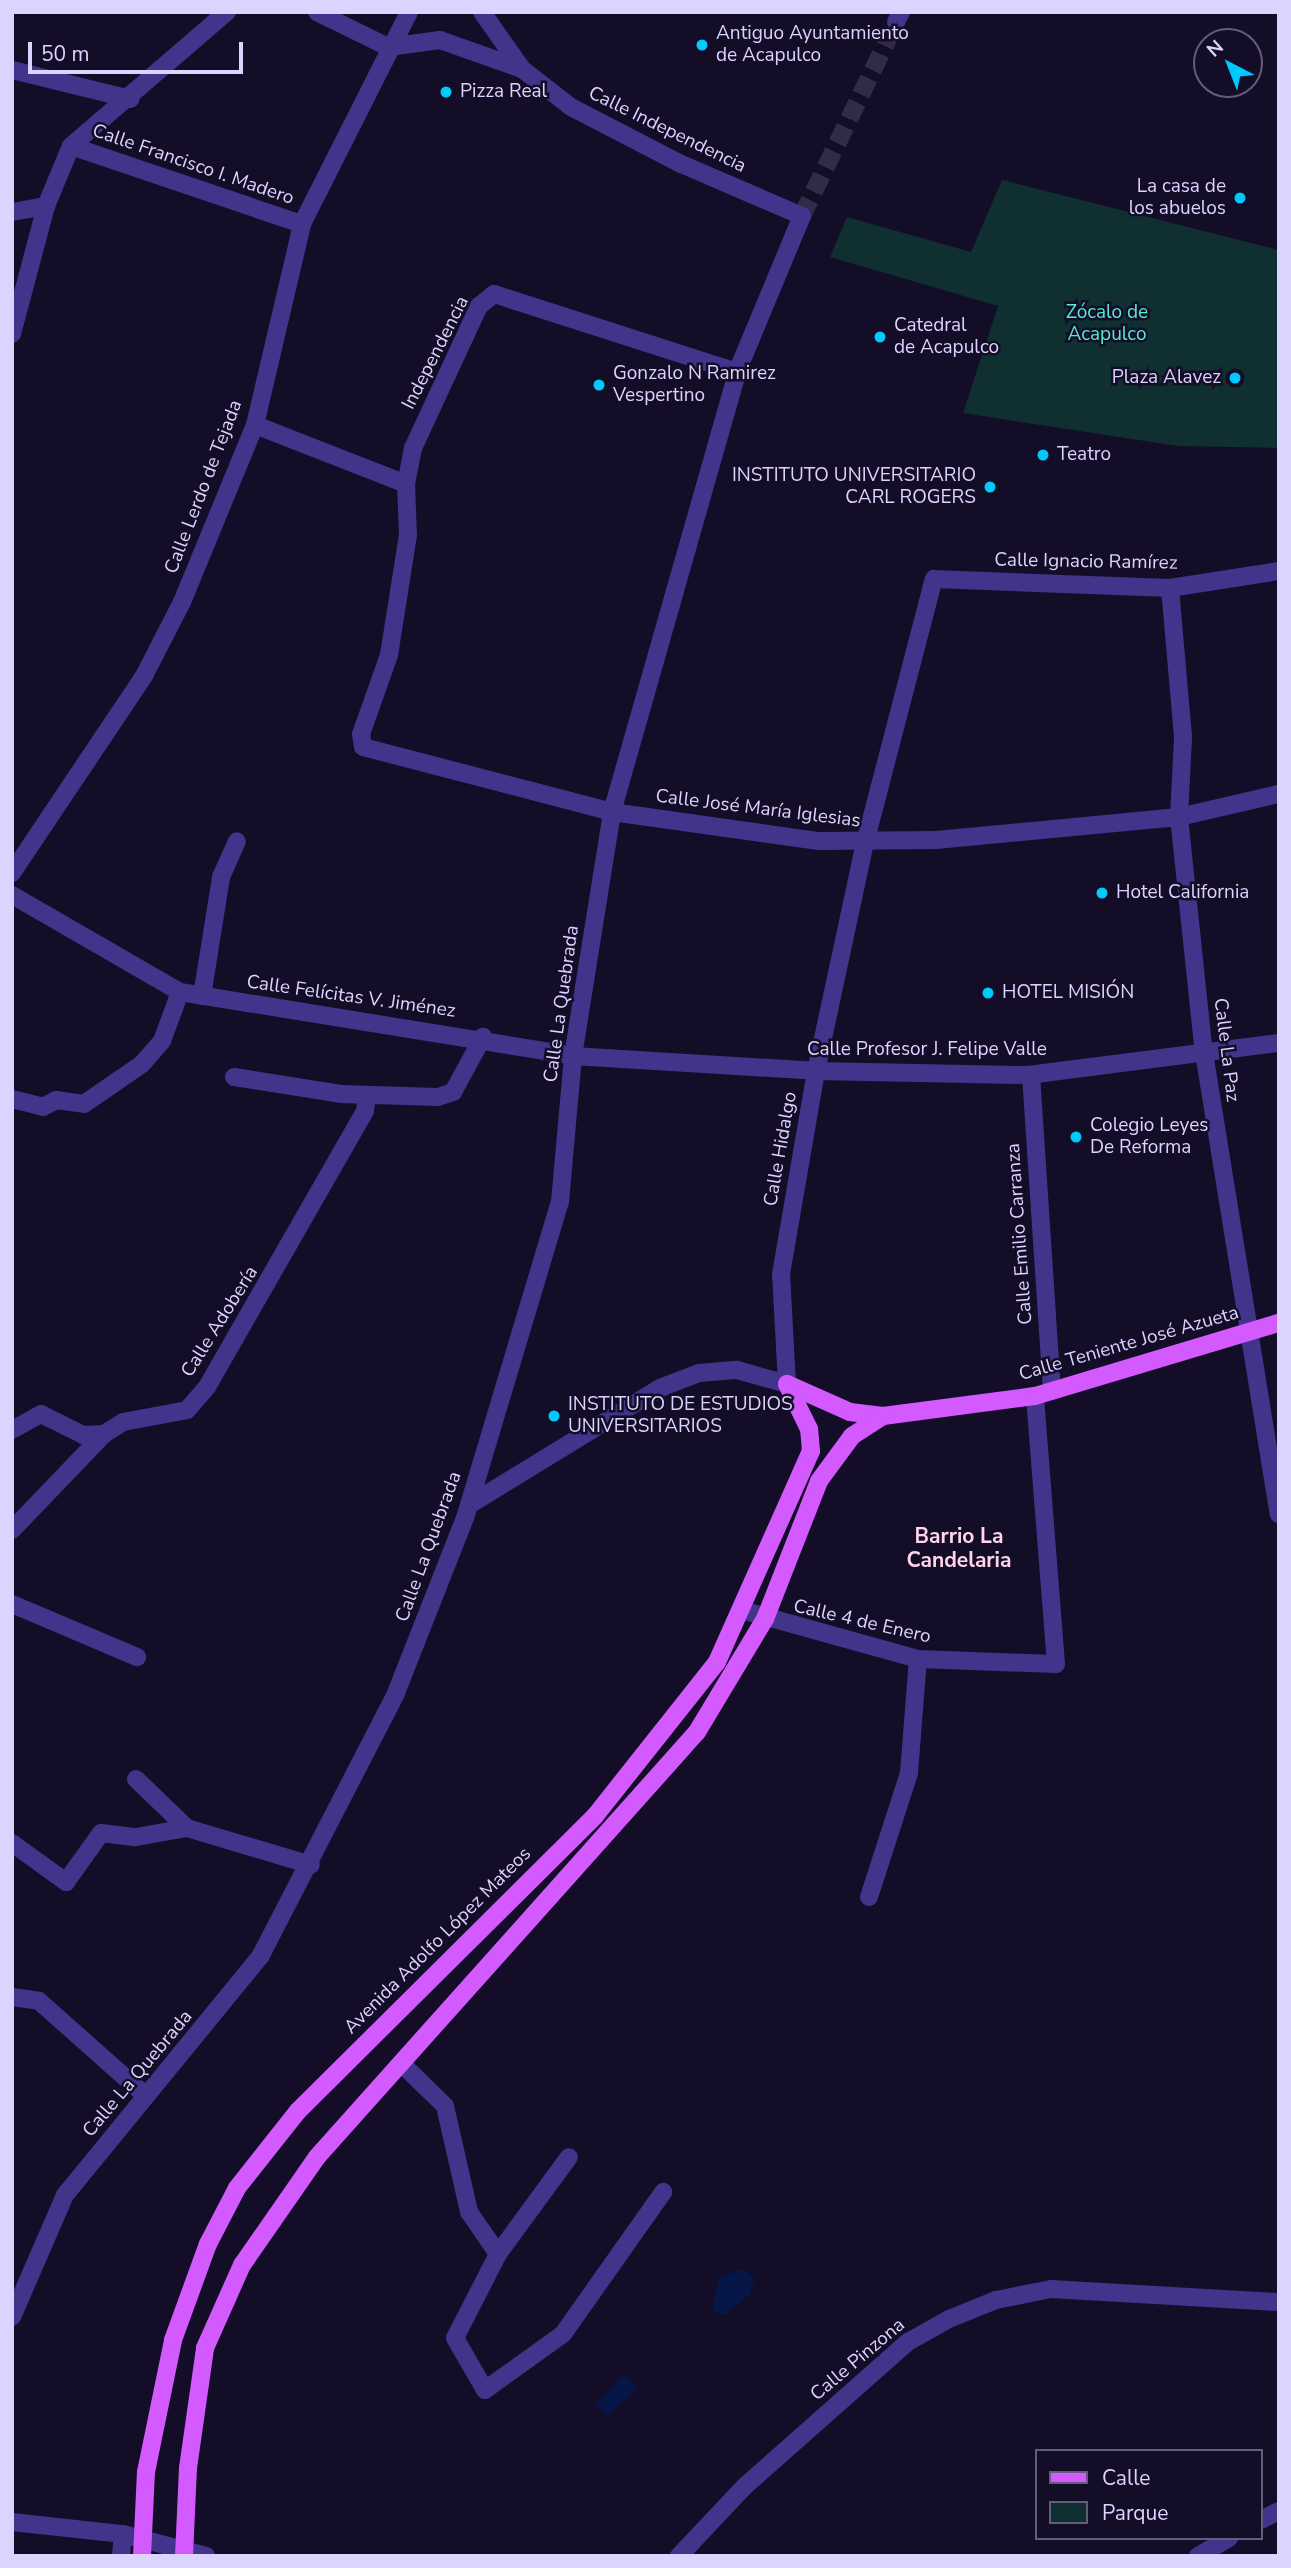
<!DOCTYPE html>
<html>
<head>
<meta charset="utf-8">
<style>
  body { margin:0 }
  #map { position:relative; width:1291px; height:2568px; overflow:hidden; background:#140d27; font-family:"Nunito Sans",sans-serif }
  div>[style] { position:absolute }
  .green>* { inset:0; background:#0f2f31 }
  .water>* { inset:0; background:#051647 }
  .minor-tunnel>* { height:18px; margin-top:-9px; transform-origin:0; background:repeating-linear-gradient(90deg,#322b47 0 18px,transparent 0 27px) }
  .minor>* { height:18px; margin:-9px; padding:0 9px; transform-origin:9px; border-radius:9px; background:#41348a }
  .tertiary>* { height:18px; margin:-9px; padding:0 9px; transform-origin:9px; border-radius:9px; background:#41348a }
  .primary>* { height:18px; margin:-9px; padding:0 9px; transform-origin:9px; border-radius:9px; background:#d35aff }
  .dots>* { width:19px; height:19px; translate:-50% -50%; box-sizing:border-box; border:4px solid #140d27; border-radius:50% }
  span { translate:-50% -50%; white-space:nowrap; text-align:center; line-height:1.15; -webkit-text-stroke:5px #140d27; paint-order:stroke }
  .poi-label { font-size:19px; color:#ddd3ff }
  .left { translate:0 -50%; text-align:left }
  .right { translate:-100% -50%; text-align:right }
  .street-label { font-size:19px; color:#ddd3ff }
  .park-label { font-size:19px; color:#54ead5 }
  .neighbourhood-label { font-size:21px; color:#ffd5eb; font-weight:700 }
  .frame { position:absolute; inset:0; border:14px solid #ddd3ff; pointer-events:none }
  .legend { position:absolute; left:1035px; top:2449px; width:228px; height:91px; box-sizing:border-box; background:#140d27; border:2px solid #645c7d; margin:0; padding:9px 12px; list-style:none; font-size:21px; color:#ddd3ff }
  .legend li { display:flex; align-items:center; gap:14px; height:35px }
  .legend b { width:35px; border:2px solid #645c7d }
  .north { position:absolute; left:1193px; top:28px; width:70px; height:70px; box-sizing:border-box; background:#140d27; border:2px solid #645c7d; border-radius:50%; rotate:318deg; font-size:19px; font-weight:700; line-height:28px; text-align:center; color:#ddd3ff }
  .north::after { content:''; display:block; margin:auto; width:24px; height:32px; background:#00c9fe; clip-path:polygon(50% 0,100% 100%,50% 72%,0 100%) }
  .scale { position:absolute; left:28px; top:42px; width:215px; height:32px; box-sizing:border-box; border:4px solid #ddd3ff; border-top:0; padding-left:9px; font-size:21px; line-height:24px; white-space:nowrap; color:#ddd3ff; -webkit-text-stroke:5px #140d27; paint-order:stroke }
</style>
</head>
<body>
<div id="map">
  <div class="green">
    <div style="clip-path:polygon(1002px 180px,1279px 250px,1279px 448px,1178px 446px,963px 413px,998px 306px,830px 257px,847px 217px,971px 252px)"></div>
  </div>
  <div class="water">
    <div style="clip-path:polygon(743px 2269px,755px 2279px,749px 2295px,725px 2315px,712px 2312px,719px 2277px)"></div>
    <div style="clip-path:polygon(623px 2375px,639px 2387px,608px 2416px,595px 2405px)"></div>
  </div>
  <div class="minor-tunnel">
    <div style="left:802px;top:216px;width:216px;rotate:-64.1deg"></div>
  </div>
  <div class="minor">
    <div style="left:482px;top:12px;width:70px;rotate:54.9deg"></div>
    <div style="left:896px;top:22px;width:11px;rotate:-63deg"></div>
    <div style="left:12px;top:70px;width:122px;rotate:13.7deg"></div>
    <div style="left:71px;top:146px;width:244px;rotate:18.7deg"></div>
    <div style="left:12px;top:212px;width:35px;rotate:-10deg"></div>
    <div style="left:12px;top:334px;width:132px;rotate:-75.1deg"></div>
    <div style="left:46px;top:206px;width:65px;rotate:-67.4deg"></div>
    <div style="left:71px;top:146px;width:206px;rotate:-40.7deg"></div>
    <div style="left:737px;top:372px;width:255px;rotate:-162.2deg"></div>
    <div style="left:494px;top:294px;width:19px;rotate:141deg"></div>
    <div style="left:479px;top:306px;width:157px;rotate:114.9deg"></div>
    <div style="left:413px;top:448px;width:37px;rotate:101deg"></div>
    <div style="left:406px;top:484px;width:51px;rotate:87.8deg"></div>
    <div style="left:408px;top:535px;width:121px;rotate:99deg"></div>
    <div style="left:389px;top:655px;width:84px;rotate:109.5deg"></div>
    <div style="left:361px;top:734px;width:13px;rotate:81deg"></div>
    <div style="left:363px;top:747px;width:257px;rotate:14.6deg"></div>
    <div style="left:612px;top:812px;width:209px;rotate:8deg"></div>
    <div style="left:819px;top:841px;width:117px;rotate:-0.5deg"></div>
    <div style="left:936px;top:840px;width:244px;rotate:-5.4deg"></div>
    <div style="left:1179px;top:817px;width:103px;rotate:-13deg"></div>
    <div style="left:255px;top:425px;width:162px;rotate:21.3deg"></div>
    <div style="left:1170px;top:588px;width:151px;rotate:85deg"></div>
    <div style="left:1183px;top:738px;width:79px;rotate:92.9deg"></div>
    <div style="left:1179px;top:817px;width:237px;rotate:84deg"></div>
    <div style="left:1204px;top:1053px;width:467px;rotate:80.8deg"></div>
    <div style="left:12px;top:895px;width:194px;rotate:30deg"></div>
    <div style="left:180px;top:992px;width:398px;rotate:9.2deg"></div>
    <div style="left:573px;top:1056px;width:243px;rotate:3.5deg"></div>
    <div style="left:816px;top:1071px;width:212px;rotate:1.1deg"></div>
    <div style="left:1028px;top:1075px;width:253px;rotate:-7.3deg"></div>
    <div style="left:202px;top:996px;width:121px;rotate:-80.9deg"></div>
    <div style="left:221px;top:877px;width:39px;rotate:-66deg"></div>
    <div style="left:1031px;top:1075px;width:317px;rotate:86.2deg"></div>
    <div style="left:234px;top:1077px;width:108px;rotate:9deg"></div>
    <div style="left:341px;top:1094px;width:97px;rotate:1.8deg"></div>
    <div style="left:438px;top:1097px;width:16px;rotate:-18deg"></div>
    <div style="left:453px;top:1092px;width:63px;rotate:-61.4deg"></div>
    <div style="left:12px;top:1099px;width:32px;rotate:14deg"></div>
    <div style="left:43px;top:1107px;width:15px;rotate:-28deg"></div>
    <div style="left:56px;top:1100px;width:28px;rotate:8deg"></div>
    <div style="left:84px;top:1104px;width:70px;rotate:-34.6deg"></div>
    <div style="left:142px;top:1064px;width:30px;rotate:-49deg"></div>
    <div style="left:162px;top:1041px;width:52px;rotate:-69.8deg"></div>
    <div style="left:12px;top:1430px;width:33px;rotate:-29deg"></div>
    <div style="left:41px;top:1414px;width:47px;rotate:26.6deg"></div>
    <div style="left:83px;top:1435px;width:21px;rotate:-3deg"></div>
    <div style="left:469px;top:1505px;width:224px;rotate:-31.5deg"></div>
    <div style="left:660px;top:1388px;width:42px;rotate:-21deg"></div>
    <div style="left:699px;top:1373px;width:38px;rotate:-5deg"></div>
    <div style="left:737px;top:1370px;width:52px;rotate:15.6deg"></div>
    <div style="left:787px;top:1384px;width:110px;rotate:-93.1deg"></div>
    <div style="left:781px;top:1274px;width:206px;rotate:-80.2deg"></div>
    <div style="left:816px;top:1071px;width:233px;rotate:-77.9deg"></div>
    <div style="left:865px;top:843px;width:273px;rotate:-75.4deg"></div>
    <div style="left:934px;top:579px;width:236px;rotate:2.2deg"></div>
    <div style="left:1170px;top:588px;width:110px;rotate:-8.9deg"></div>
    <div style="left:12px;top:1530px;width:133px;rotate:-46.2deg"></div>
    <div style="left:104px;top:1434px;width:22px;rotate:-32deg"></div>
    <div style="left:123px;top:1422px;width:65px;rotate:-10.6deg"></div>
    <div style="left:187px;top:1410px;width:30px;rotate:-49deg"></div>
    <div style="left:207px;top:1387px;width:318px;rotate:-60.2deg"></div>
    <div style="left:365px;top:1111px;width:15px;rotate:-82deg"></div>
    <div style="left:12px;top:1604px;width:136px;rotate:23deg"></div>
    <div style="left:745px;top:1611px;width:180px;rotate:15.5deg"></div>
    <div style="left:918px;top:1659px;width:138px;rotate:2.1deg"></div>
    <div style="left:1056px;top:1664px;width:269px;rotate:-94.5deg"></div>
    <div style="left:136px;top:1779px;width:71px;rotate:43.9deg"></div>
    <div style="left:187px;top:1828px;width:129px;rotate:16.6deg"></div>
    <div style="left:12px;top:1843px;width:67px;rotate:35.8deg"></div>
    <div style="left:66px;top:1882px;width:60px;rotate:-54.5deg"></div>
    <div style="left:101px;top:1833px;width:35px;rotate:7deg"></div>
    <div style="left:136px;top:1837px;width:52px;rotate:-10deg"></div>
    <div style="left:869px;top:1897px;width:130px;rotate:-72.1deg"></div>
    <div style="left:909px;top:1773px;width:114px;rotate:-85.5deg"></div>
    <div style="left:12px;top:1997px;width:27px;rotate:8deg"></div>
    <div style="left:39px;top:2001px;width:143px;rotate:41.6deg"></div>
    <div style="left:402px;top:2064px;width:60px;rotate:44.3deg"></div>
    <div style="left:445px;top:2106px;width:109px;rotate:77.2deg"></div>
    <div style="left:469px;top:2212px;width:51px;rotate:55.4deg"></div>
    <div style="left:498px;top:2254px;width:120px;rotate:-53.8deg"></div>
    <div style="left:498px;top:2254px;width:94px;rotate:117.1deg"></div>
    <div style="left:455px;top:2338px;width:60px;rotate:60deg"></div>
    <div style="left:485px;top:2390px;width:96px;rotate:-35.7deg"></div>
    <div style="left:563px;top:2334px;width:174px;rotate:-54.8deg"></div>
    <div style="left:12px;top:2317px;width:133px;rotate:-66.5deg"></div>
    <div style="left:65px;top:2195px;width:308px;rotate:-50.7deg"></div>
    <div style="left:260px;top:1957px;width:297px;rotate:-62.7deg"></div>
    <div style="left:396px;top:1693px;width:188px;rotate:-68.5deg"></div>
    <div style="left:465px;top:1518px;width:330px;rotate:-73.3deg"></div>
    <div style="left:560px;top:1202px;width:147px;rotate:-84.9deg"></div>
    <div style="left:573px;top:1056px;width:247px;rotate:-80.9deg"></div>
    <div style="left:612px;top:812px;width:457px;rotate:-74.1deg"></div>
    <div style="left:737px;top:372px;width:169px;rotate:-67.4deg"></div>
    <div style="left:802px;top:216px;width:132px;rotate:-156.7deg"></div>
    <div style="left:681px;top:164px;width:124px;rotate:-152.6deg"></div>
    <div style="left:571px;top:107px;width:62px;rotate:-142.2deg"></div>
    <div style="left:522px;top:69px;width:87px;rotate:-160.5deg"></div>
    <div style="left:440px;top:40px;width:52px;rotate:172.3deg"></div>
    <div style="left:388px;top:47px;width:79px;rotate:-153.8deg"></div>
    <div style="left:1261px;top:2520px;width:20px;rotate:-27deg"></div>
    <div style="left:12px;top:2522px;width:112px;rotate:6.2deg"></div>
    <div style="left:123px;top:2534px;width:86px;rotate:14.8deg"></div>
    <div style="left:121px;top:2556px;width:22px;rotate:-85deg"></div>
    <div style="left:679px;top:2556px;width:96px;rotate:-46.7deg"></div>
    <div style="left:745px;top:2486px;width:217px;rotate:-41.5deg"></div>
    <div style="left:908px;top:2342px;width:47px;rotate:-29.3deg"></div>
    <div style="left:949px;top:2319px;width:51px;rotate:-22deg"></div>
    <div style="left:996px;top:2300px;width:56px;rotate:-11.3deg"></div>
    <div style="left:1051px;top:2289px;width:228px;rotate:3.3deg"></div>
    <div style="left:1198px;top:2556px;width:36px;rotate:-30deg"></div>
  </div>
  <div class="tertiary">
    <div style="left:12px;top:873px;width:239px;rotate:-56.2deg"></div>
    <div style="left:145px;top:674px;width:81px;rotate:-62.8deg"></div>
    <div style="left:182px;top:602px;width:191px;rotate:-67.6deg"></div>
    <div style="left:255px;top:425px;width:206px;rotate:-76.8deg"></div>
    <div style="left:302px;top:224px;width:237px;rotate:-63.2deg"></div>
  </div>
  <div class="primary">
    <div style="left:787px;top:1384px;width:69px;rotate:24deg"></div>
    <div style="left:850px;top:1412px;width:33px;rotate:7deg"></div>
    <div style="left:883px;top:1416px;width:153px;rotate:-7.5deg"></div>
    <div style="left:1035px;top:1396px;width:255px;rotate:-16.7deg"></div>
    <div style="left:142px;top:2556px;width:84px;rotate:-87.3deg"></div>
    <div style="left:146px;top:2472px;width:135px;rotate:-78.4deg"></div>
    <div style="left:173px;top:2340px;width:102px;rotate:-70deg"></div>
    <div style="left:208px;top:2244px;width:63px;rotate:-62.6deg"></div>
    <div style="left:237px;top:2188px;width:98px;rotate:-51.6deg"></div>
    <div style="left:298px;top:2111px;width:419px;rotate:-44.8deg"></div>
    <div style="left:595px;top:1816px;width:196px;rotate:-51.6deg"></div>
    <div style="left:717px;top:1662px;width:231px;rotate:-66deg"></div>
    <div style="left:811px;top:1451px;width:22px;rotate:-95deg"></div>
    <div style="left:809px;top:1429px;width:50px;rotate:-116.1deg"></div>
    <div style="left:184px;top:2556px;width:88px;rotate:-87.4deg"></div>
    <div style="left:188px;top:2468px;width:121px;rotate:-81.9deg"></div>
    <div style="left:205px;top:2348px;width:91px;rotate:-66deg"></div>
    <div style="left:242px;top:2265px;width:131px;rotate:-55.2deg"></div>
    <div style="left:317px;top:2157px;width:570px;rotate:-48.2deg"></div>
    <div style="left:697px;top:1732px;width:132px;rotate:-59deg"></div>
    <div style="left:765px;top:1619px;width:148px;rotate:-68.6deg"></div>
    <div style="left:819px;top:1481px;width:56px;rotate:-53.7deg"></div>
    <div style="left:852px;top:1436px;width:37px;rotate:-33deg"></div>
  </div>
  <div class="dots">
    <div style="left:702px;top:45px;background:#00c9fe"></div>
    <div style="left:446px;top:92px;background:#00c9fe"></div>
    <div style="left:1240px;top:198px;background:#00c9fe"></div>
    <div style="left:880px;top:337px;background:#00c9fe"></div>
    <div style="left:1235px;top:378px;background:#00c9fe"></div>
    <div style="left:599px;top:385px;background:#00c9fe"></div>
    <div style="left:1043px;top:455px;background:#00c9fe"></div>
    <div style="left:990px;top:487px;background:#00c9fe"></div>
    <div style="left:1102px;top:893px;background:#00c9fe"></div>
    <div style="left:988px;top:993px;background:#00c9fe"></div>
    <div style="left:1076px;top:1137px;background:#00c9fe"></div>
    <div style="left:554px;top:1416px;background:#00c9fe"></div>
  </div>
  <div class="poi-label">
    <span class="left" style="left:716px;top:45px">Antiguo Ayuntamiento<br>de Acapulco</span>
    <span class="left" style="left:460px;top:92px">Pizza Real</span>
    <span class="right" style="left:1226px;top:198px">La casa de<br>los abuelos</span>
    <span class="left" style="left:894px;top:337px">Catedral<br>de Acapulco</span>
    <span class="left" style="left:613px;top:385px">Gonzalo N Ramirez<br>Vespertino</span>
    <span class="right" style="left:1221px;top:378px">Plaza Alavez</span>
    <span class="left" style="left:1057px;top:455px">Teatro</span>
    <span class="right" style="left:976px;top:487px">INSTITUTO UNIVERSITARIO<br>CARL ROGERS</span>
    <span class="left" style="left:1116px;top:893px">Hotel California</span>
    <span class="left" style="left:1002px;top:993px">HOTEL MISIÓN</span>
    <span class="left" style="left:1090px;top:1137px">Colegio Leyes<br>De Reforma</span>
    <span class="left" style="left:568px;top:1416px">INSTITUTO DE ESTUDIOS<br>UNIVERSITARIOS</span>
  </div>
  <div class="street-label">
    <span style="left:667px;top:130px;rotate:26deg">Calle Independencia</span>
    <span style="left:193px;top:165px;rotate:19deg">Calle Francisco I. Madero</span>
    <span style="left:436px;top:353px;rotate:-63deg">Independencia</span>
    <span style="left:204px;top:487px;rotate:-69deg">Calle Lerdo de Tejada</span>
    <span style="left:1086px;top:562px;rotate:1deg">Calle Ignacio Ramírez</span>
    <span style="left:758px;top:809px;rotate:7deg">Calle José María Iglesias</span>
    <span style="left:351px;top:997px;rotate:8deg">Calle Felícitas V. Jiménez</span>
    <span style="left:562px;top:1004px;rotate:-82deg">Calle La Quebrada</span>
    <span style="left:927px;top:1050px">Calle Profesor J. Felipe Valle</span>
    <span style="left:1226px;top:1050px;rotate:83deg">Calle La Paz</span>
    <span style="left:781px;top:1149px;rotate:-80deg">Calle Hidalgo</span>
    <span style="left:1020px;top:1234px;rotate:-94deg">Calle Emilio Carranza</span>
    <span style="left:220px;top:1322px;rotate:-58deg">Calle Adobería</span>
    <span style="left:1129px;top:1344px;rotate:-16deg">Calle Teniente José Azueta</span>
    <span style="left:429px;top:1547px;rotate:-70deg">Calle La Quebrada</span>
    <span style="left:862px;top:1622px;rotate:13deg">Calle 4 de Enero</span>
    <span style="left:438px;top:1941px;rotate:-45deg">Avenida Adolfo López Mateos</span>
    <span style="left:138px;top:2074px;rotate:-50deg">Calle La Quebrada</span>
    <span style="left:858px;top:2360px;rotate:-40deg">Calle Pinzona</span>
  </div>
  <div class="park-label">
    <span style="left:1107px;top:324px">Zócalo de<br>Acapulco</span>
  </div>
  <div class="neighbourhood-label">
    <span style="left:959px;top:1548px">Barrio La<br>Candelaria</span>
  </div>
  <div class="frame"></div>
  <ul class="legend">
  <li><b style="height:9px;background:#d35aff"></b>Calle</li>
  <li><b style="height:19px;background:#0f2f31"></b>Parque</li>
  </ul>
  <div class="north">N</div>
  <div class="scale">50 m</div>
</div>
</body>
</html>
